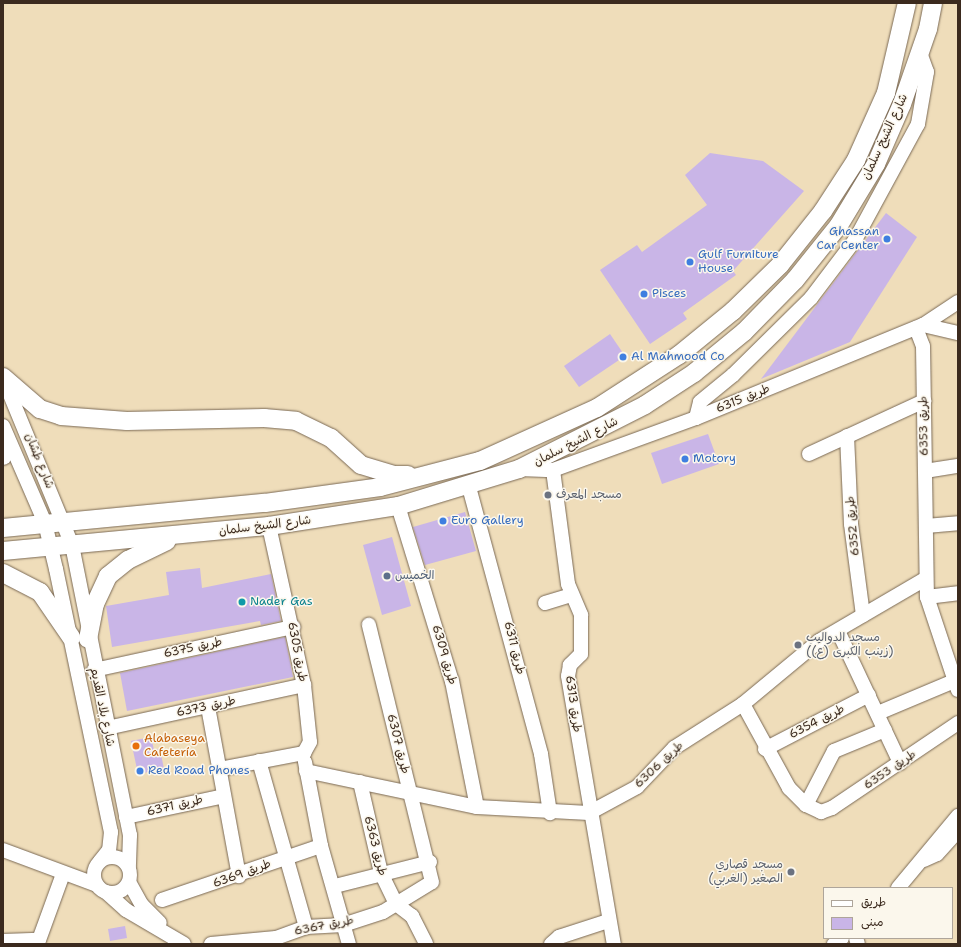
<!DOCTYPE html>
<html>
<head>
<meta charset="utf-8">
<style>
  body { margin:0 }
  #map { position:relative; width:961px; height:947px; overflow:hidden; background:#efddba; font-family:"Shantell Sans","Playpen Sans Arabic",sans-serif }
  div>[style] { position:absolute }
  .building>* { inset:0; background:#c9b5e7 }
  .roads { filter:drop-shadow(0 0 1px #7a6955) drop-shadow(0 0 1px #7a6955) }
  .minor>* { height:14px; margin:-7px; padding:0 7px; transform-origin:7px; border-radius:7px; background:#fff }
  .minor>.ring { margin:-7px; padding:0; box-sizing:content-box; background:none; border:14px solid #fff; border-radius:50% }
  .major>* { height:18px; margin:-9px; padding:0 9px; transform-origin:9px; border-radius:9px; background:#fff }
  .dots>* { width:11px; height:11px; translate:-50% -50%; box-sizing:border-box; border:2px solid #fbf7ec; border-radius:50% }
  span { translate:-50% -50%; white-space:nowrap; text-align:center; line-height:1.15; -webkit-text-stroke:3px #fbf7ec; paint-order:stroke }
  .street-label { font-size:12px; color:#3b2a1e }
  .shop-label { font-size:12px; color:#366cbe }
  .right { translate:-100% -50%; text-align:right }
  .left { translate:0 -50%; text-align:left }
  .worship-label { font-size:12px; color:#5b616d }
  .service-label { font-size:12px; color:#4e5e75 }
  .culture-label { font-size:12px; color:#0d838f }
  .food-label { font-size:12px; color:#c56008 }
  .frame { position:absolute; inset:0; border:4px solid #3b2a1e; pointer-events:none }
  .legend { position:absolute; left:823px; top:887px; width:130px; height:52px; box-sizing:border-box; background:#fbf7ec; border:1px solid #aea59a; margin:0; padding:5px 7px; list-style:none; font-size:12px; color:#3b2a1e }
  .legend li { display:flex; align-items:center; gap:8px; height:20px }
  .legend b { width:20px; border:1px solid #aea59a }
</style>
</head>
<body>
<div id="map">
  <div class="building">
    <div style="clip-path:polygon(710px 153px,763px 161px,804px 191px,733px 271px,736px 275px,683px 313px,687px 319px,650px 344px,600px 270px,637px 245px,642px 252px,707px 205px,685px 175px)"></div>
    <div style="clip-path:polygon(886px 213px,917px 237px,850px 342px,761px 379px)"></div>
    <div style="clip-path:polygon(610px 334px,625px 356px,579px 387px,564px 366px)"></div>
    <div style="clip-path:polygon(708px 434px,719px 464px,662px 484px,651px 453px)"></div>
    <div style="clip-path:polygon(465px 512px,476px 551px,425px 565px,413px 527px)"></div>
    <div style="clip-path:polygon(392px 537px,411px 606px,382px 615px,363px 545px)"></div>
    <div style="clip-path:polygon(200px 568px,202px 588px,271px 574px,281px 621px,261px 625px,260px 621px,112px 647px,106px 606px,169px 595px,166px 572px)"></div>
    <div style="clip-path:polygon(285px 637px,293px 677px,127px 711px,120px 673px)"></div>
    <div style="clip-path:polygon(151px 737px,154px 750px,160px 749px,164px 769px,138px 774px,131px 741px)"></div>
    <div style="clip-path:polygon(125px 926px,127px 938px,110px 941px,108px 929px)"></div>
  </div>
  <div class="roads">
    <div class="minor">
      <div style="left:923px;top:325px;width:36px;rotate:13deg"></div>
      <div style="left:916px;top:328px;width:19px;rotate:69deg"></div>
      <div style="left:923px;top:346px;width:251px;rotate:89.1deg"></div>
      <div style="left:927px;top:597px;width:98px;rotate:71.6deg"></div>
      <div style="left:4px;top:380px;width:178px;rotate:67.6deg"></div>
      <div style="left:72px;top:545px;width:296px;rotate:78.7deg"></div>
      <div style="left:130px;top:835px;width:33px;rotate:92deg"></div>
      <div style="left:696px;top:418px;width:16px;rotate:-76deg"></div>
      <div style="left:700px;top:402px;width:43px;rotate:-39.3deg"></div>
      <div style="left:733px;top:375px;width:110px;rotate:-44.6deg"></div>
      <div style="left:811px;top:298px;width:73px;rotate:-52.8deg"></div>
      <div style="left:855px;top:240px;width:132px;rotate:-61.5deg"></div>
      <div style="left:918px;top:124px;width:53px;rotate:-80.2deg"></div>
      <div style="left:927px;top:72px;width:20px;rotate:-110deg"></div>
      <div style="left:3px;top:426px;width:106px;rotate:66.6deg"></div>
      <div style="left:45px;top:523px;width:47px;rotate:76.6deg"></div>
      <div style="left:56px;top:569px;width:269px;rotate:78.2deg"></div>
      <div style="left:111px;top:832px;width:18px;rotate:96deg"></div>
      <div style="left:109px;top:850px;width:14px;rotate:129deg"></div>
      <div style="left:847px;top:436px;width:88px;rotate:87.4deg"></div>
      <div style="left:851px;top:524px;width:92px;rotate:82.5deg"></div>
      <div style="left:809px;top:454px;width:127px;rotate:-24.7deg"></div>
      <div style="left:519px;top:469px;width:34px;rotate:2deg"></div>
      <div style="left:553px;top:470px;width:152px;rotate:-20deg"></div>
      <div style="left:696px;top:418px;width:245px;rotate:-22.3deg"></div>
      <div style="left:923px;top:325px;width:42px;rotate:-33.3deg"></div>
      <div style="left:553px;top:470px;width:115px;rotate:82.5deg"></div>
      <div style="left:568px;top:584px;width:34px;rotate:67deg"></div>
      <div style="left:581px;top:615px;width:39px;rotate:90deg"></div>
      <div style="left:581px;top:654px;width:16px;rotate:135deg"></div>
      <div style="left:570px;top:665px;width:11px;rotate:100deg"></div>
      <div style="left:568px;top:676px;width:272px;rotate:80.3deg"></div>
      <div style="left:925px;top:471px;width:33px;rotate:-9deg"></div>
      <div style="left:469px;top:487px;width:277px;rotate:74.9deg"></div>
      <div style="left:541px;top:754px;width:60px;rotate:81.3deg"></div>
      <div style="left:398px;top:506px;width:183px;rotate:72.9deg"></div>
      <div style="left:452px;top:681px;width:128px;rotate:78.8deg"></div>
      <div style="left:269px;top:526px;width:163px;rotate:77.6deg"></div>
      <div style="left:304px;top:685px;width:57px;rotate:84deg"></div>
      <div style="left:310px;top:742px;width:13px;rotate:119deg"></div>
      <div style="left:926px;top:526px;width:32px;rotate:-5deg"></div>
      <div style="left:927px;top:597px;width:31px;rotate:-7deg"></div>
      <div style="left:545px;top:603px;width:27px;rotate:-17deg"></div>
      <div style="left:838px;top:631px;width:146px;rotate:64.8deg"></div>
      <div style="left:94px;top:670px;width:204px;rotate:-12.2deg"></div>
      <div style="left:743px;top:704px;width:96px;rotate:61.3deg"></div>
      <div style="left:789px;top:788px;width:24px;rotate:45deg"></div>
      <div style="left:806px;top:805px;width:17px;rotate:25deg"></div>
      <div style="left:821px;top:812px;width:12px;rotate:-20deg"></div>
      <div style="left:832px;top:808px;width:152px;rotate:-34deg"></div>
      <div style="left:208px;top:707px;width:172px;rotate:79.6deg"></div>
      <div style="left:878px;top:713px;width:82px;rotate:-22.8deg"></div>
      <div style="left:107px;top:728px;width:202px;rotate:-12.3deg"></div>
      <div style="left:765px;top:749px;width:117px;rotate:-27.4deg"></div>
      <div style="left:259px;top:761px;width:173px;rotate:74.2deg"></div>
      <div style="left:305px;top:762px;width:86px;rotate:79.2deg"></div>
      <div style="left:321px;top:846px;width:102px;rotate:74.1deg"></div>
      <div style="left:220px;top:769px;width:86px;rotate:-10.8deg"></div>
      <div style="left:306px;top:771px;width:175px;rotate:11.9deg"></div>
      <div style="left:477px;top:807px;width:112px;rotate:3.1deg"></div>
      <div style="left:589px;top:813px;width:55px;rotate:-28.4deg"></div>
      <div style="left:637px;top:787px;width:54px;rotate:-46.5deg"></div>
      <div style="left:674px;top:748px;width:82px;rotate:-32.5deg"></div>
      <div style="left:743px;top:704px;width:99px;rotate:-39.7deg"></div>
      <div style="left:819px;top:641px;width:123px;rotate:-30.3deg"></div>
      <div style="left:360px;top:782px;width:93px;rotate:77deg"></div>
      <div style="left:381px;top:873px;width:34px;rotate:64deg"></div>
      <div style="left:396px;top:904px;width:20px;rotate:37deg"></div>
      <div style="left:412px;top:916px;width:31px;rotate:63deg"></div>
      <div style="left:806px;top:805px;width:61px;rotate:-62.6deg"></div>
      <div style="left:834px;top:751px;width:55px;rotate:-22.4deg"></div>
      <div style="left:126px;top:817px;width:100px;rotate:-12.1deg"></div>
      <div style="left:3px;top:850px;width:100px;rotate:20.4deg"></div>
      <div class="ring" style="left:94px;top:857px;width:22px;height:22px"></div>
      <div style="left:924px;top:860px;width:14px;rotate:-25deg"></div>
      <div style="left:937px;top:854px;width:31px;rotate:-48deg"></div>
      <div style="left:129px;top:882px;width:26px;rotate:61deg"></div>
      <div style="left:142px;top:905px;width:25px;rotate:45deg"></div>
      <div style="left:335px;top:886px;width:98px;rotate:-14.2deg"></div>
      <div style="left:898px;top:888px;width:94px;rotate:-50.2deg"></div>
      <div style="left:106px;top:892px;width:27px;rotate:42deg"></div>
      <div style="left:126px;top:910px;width:67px;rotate:30.4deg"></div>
      <div style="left:162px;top:900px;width:168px;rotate:-18.8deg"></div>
      <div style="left:856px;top:938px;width:6px;rotate:72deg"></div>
      <div style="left:3px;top:941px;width:36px;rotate:-2deg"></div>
      <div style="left:39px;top:940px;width:70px;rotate:-70deg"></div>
      <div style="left:211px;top:944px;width:65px;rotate:-5.3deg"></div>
      <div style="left:276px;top:938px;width:32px;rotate:-20deg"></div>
      <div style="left:306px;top:927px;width:37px;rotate:-3deg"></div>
      <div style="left:343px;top:925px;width:42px;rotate:-18deg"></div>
      <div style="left:383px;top:912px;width:57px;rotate:-31.5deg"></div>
      <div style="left:432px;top:882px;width:265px;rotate:-103.8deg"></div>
      <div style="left:551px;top:944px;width:11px;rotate:-41deg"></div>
      <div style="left:559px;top:937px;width:52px;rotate:-18.1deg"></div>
      <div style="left:834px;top:944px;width:10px;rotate:-37deg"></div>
    </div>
    <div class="major">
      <div style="left:3px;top:377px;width:49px;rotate:40.9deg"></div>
      <div style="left:40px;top:409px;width:22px;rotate:18deg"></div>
      <div style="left:61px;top:416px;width:66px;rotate:4.3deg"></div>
      <div style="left:127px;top:421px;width:137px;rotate:-1.3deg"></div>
      <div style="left:264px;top:418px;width:32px;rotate:5deg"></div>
      <div style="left:296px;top:421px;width:39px;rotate:26deg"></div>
      <div style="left:331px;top:438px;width:40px;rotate:42deg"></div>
      <div style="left:361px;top:465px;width:34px;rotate:17deg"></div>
      <div style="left:393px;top:475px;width:15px"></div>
      <div style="left:3px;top:451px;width:5px;rotate:90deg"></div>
      <div style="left:3px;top:528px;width:263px;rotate:-5.5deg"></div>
      <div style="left:265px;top:503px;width:116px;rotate:-7.9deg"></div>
      <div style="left:380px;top:487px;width:103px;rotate:-14.6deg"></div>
      <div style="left:480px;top:461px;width:128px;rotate:-24.4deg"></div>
      <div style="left:597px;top:408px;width:98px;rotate:-32.9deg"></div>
      <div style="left:679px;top:355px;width:70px;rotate:-39.2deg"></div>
      <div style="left:733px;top:311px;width:66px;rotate:-44.4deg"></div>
      <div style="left:780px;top:265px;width:69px;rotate:-51.5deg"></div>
      <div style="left:823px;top:211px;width:61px;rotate:-57.1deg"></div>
      <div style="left:856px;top:160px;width:73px;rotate:-65.9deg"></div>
      <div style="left:886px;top:93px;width:92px;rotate:-76.9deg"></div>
      <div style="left:3px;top:551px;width:267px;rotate:-5.4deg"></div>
      <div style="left:269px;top:526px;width:131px;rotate:-8.8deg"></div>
      <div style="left:398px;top:506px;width:127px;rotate:-17deg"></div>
      <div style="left:519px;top:469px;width:141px;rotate:-26.9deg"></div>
      <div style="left:645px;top:405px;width:59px;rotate:-33.1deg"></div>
      <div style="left:694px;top:373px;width:65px;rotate:-39.4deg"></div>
      <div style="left:744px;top:332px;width:73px;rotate:-45.6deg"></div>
      <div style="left:795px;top:280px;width:70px;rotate:-51.3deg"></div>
      <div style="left:839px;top:225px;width:71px;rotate:-58.8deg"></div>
      <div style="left:876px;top:164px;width:65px;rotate:-66.6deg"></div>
      <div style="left:902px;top:104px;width:79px;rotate:-70.9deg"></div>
      <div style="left:928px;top:29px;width:26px;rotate:-79deg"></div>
      <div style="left:3px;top:573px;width:42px;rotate:27.2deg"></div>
      <div style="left:40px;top:592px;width:55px;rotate:55.4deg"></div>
      <div style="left:88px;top:639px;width:36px;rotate:-79deg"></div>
      <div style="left:95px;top:604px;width:31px;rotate:-65deg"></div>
      <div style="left:108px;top:576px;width:26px;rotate:-39deg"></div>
      <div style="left:128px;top:560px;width:43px;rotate:-26deg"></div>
    </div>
  </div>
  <div class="dots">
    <div style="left:887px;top:239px;background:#3f7fe0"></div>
    <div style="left:690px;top:262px;background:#3f7fe0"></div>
    <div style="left:644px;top:294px;background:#3f7fe0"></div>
    <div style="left:623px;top:357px;background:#3f7fe0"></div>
    <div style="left:685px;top:459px;background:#3f7fe0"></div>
    <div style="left:548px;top:495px;background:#6b7280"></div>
    <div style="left:443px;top:521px;background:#3f7fe0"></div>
    <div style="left:387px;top:576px;background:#5c6f8a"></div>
    <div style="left:242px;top:602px;background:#0f9aa8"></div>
    <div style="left:798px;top:645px;background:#6b7280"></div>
    <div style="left:136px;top:746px;background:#e8710a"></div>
    <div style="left:140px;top:771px;background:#3f7fe0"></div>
    <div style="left:791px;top:872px;background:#6b7280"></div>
  </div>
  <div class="street-label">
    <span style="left:885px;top:137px;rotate:-65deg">شارع الشيخ سلمان</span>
    <span style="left:743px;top:399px;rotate:-22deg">طريق 6315</span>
    <span style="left:924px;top:426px;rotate:-91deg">طريق 6353</span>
    <span style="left:576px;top:442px;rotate:-27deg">شارع الشيخ سلمان</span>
    <span style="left:39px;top:461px;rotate:68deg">شارع طشان</span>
    <span style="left:265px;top:526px;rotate:-7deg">شارع الشيخ سلمان</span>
    <span style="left:853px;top:526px;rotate:-95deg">طريق 6352</span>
    <span style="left:193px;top:648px;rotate:-12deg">طريق 6375</span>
    <span style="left:514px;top:648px;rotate:76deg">طريق 6311</span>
    <span style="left:297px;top:652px;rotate:79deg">طريق 6305</span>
    <span style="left:444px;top:655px;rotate:74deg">طريق 6309</span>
    <span style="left:573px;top:704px;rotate:82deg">طريق 6313</span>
    <span style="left:102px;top:707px;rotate:78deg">شارع بلاد القديم</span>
    <span style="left:206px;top:707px;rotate:-12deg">طريق 6373</span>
    <span style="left:817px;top:722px;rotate:-27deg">طريق 6354</span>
    <span style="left:398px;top:744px;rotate:76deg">طريق 6307</span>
    <span style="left:659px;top:765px;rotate:-43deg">طريق 6306</span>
    <span style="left:890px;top:770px;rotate:-34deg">طريق 6353</span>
    <span style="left:175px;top:806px;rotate:-13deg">طريق 6371</span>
    <span style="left:375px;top:846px;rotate:76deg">طريق 6363</span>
    <span style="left:242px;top:874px;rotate:-20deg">طريق 6369</span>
    <span style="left:324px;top:926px;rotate:-11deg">طريق 6367</span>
  </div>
  <div class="shop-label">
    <span class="right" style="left:879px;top:239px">Ghassan<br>Car Center</span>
    <span class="left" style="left:698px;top:262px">Gulf Furniture<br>House</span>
    <span class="left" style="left:652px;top:294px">Pisces</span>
    <span class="left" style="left:631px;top:357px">Al Mahmood Co</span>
    <span class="left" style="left:693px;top:459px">Motory</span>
    <span class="left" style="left:451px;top:521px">Euro Gallery</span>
    <span class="left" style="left:148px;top:771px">Red Road Phones</span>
  </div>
  <div class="worship-label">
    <span class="left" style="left:556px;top:495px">مسجد المعرف</span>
    <span class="left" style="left:806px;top:645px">مسجد الدواليب<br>(زينب الكبرى (ع))</span>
    <span class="right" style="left:783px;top:872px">مسجد قصاري<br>الصغير (الغربي)</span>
  </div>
  <div class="service-label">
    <span class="left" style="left:395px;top:576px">الخميس</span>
  </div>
  <div class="culture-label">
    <span class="left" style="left:250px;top:602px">Nader Gas</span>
  </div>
  <div class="food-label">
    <span class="left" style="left:144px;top:746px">Alabaseya<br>Cafetería</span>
  </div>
  <div class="frame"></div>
  <ul class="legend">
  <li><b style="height:5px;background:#fff"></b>طريق</li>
  <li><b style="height:11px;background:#c9b5e7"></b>مبنى</li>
  </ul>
</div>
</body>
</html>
